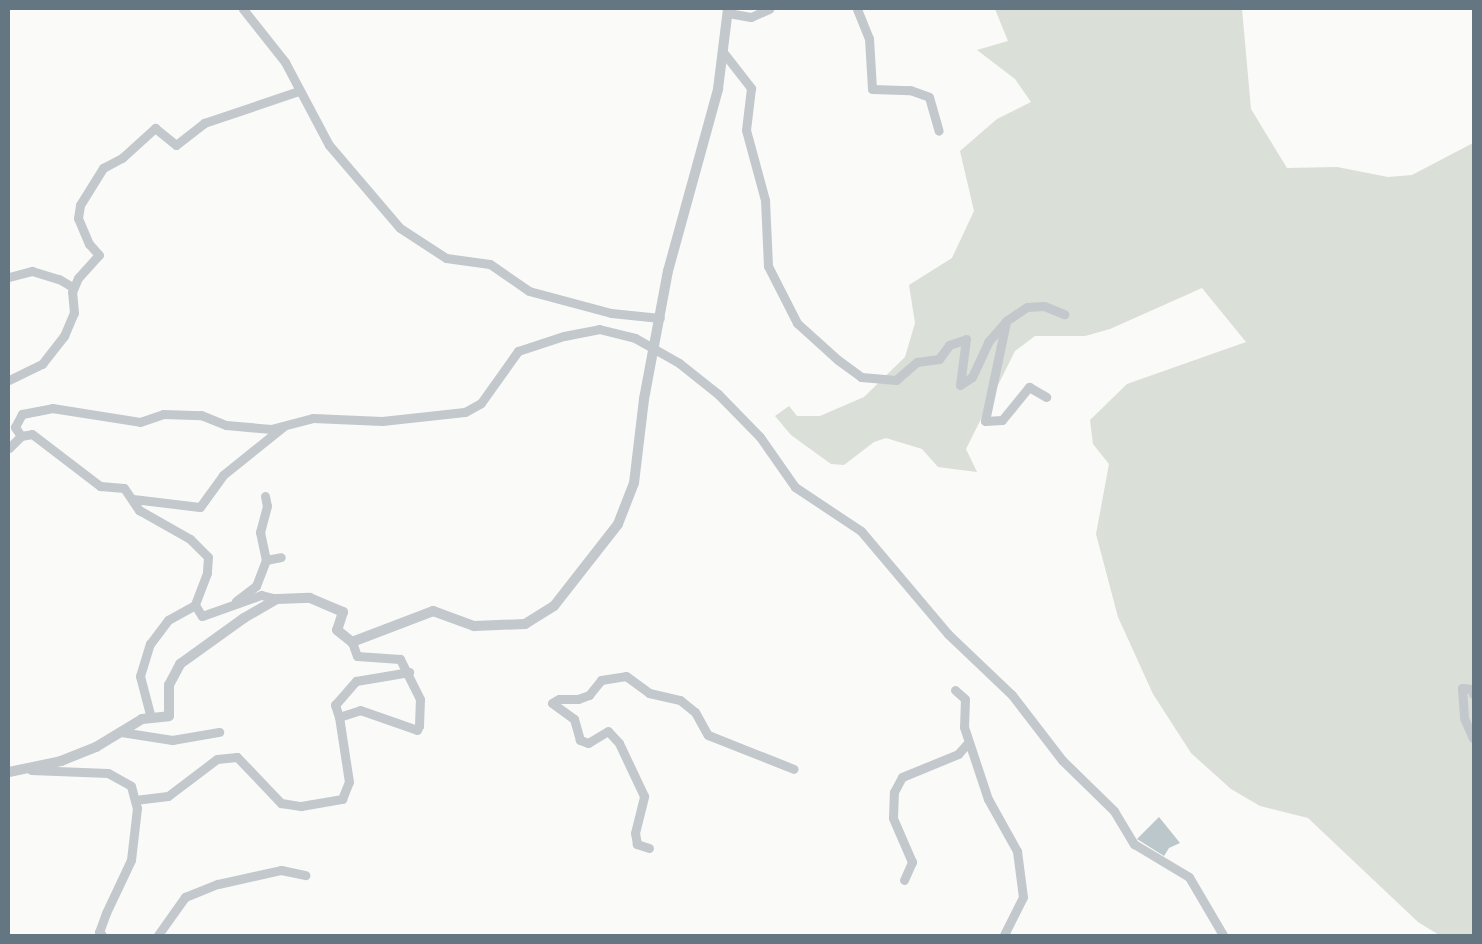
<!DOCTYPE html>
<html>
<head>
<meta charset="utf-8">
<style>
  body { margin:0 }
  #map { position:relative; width:1482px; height:944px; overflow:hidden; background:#fafaf8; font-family:"DM Sans",sans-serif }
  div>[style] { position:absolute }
  .green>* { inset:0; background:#dadfd7 }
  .water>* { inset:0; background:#bbc7cb }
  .minor>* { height:9px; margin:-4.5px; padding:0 4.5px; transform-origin:4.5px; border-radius:4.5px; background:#c3c8cc }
  .tertiary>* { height:10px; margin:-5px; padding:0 5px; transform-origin:5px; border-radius:5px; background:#c3c8cc }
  span { translate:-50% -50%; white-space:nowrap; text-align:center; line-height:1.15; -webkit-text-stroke:5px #fff; paint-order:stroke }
  .frame { position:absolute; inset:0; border:10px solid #657683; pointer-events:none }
</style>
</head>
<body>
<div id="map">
  <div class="green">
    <div style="clip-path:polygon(995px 9px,1242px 9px,1251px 109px,1287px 168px,1337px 167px,1388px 177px,1412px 175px,1473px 143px,1473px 935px,1439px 935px,1418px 922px,1308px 818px,1260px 806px,1231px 789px,1191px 753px,1153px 694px,1118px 617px,1096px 534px,1109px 464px,1093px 444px,1090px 420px,1127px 384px,1246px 342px,1202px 288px,1110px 329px,1085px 336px,1035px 336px,1015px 351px,966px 449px,977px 472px,938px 467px,922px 449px,886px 438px,874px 442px,844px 465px,831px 464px,791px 435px,775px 416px,789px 406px,797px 416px,820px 416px,864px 397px,905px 357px,915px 323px,909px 285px,952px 258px,974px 211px,960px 151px,997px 119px,1031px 102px,1015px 79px,977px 50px,1008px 41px)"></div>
  </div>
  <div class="water">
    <div style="clip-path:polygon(1159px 817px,1180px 843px,1169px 848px,1164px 856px,1137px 839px)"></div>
  </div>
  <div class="minor">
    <div style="left:243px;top:9px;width:68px;rotate:51.6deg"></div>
    <div style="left:285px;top:62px;width:94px;rotate:62.1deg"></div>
    <div style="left:329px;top:145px;width:109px;rotate:49.5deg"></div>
    <div style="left:400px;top:228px;width:55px;rotate:33.1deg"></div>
    <div style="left:446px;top:258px;width:44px;rotate:7.8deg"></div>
    <div style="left:490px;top:264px;width:47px;rotate:34.7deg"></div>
    <div style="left:529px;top:291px;width:85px;rotate:15deg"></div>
    <div style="left:611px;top:313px;width:49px;rotate:5.8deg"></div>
    <div style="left:857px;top:9px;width:31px;rotate:68deg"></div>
    <div style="left:869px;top:38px;width:51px;rotate:86.6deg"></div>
    <div style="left:872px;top:89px;width:38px;rotate:2deg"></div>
    <div style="left:910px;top:90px;width:20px;rotate:20deg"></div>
    <div style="left:929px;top:97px;width:35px;rotate:74deg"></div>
    <div style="left:728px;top:13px;width:23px;rotate:10deg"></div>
    <div style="left:751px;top:17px;width:20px;rotate:-24deg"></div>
    <div style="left:723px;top:52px;width:46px;rotate:52.1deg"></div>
    <div style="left:751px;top:88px;width:42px;rotate:96.8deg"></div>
    <div style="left:746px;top:130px;width:73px;rotate:74.8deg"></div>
    <div style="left:765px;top:200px;width:66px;rotate:87.4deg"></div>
    <div style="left:768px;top:266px;width:64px;rotate:63deg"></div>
    <div style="left:797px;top:323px;width:55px;rotate:42.1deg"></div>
    <div style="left:838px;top:360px;width:29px;rotate:36deg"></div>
    <div style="left:861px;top:377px;width:35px;rotate:5deg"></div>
    <div style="left:896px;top:380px;width:28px;rotate:-41deg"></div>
    <div style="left:917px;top:362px;width:22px;rotate:-8deg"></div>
    <div style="left:939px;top:359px;width:17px;rotate:-54deg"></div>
    <div style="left:949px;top:345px;width:18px;rotate:-19deg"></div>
    <div style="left:966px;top:339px;width:46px;rotate:97.4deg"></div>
    <div style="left:960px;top:385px;width:14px;rotate:-34deg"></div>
    <div style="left:972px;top:377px;width:38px;rotate:-65deg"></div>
    <div style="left:988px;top:342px;width:28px;rotate:-49deg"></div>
    <div style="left:1006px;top:321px;width:25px;rotate:-34deg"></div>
    <div style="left:1027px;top:307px;width:17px;rotate:-3deg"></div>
    <div style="left:1044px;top:306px;width:22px;rotate:22deg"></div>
    <div style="left:9px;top:277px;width:24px;rotate:-15deg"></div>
    <div style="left:32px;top:271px;width:28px;rotate:17deg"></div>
    <div style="left:59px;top:279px;width:17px;rotate:31deg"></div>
    <div style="left:1006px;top:322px;width:101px;rotate:102deg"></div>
    <div style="left:985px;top:421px;width:17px;rotate:-3deg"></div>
    <div style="left:1002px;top:420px;width:43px;rotate:-50.7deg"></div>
    <div style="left:1029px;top:387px;width:20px;rotate:30deg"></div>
    <div style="left:9px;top:380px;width:37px;rotate:-26deg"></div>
    <div style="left:42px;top:364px;width:36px;rotate:-52deg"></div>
    <div style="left:64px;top:336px;width:25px;rotate:-67deg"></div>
    <div style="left:74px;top:313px;width:21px;rotate:-95deg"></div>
    <div style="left:72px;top:292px;width:15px;rotate:-67deg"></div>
    <div style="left:78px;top:278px;width:31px;rotate:-48deg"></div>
    <div style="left:99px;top:255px;width:15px;rotate:-132deg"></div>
    <div style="left:89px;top:244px;width:28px;rotate:-113deg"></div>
    <div style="left:78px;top:218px;width:13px;rotate:-81deg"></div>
    <div style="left:80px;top:205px;width:44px;rotate:-58.1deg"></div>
    <div style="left:103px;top:168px;width:21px;rotate:-28deg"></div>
    <div style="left:122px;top:158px;width:45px;rotate:-42.3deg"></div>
    <div style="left:155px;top:128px;width:27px;rotate:39deg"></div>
    <div style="left:176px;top:145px;width:36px;rotate:-38deg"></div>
    <div style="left:204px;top:123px;width:100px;rotate:-18.6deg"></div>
    <div style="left:21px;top:436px;width:11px;rotate:-124deg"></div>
    <div style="left:15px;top:427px;width:15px;rotate:-62deg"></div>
    <div style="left:22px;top:414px;width:31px;rotate:-11deg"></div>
    <div style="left:52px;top:408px;width:89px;rotate:9deg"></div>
    <div style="left:140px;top:422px;width:24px;rotate:-19deg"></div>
    <div style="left:163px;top:414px;width:38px;rotate:2deg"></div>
    <div style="left:201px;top:415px;width:27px;rotate:22deg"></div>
    <div style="left:226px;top:425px;width:45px;rotate:5.1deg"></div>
    <div style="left:271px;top:429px;width:43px;rotate:-14.7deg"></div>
    <div style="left:313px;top:418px;width:69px;rotate:2.5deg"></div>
    <div style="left:382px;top:421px;width:83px;rotate:-6.2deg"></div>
    <div style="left:465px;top:412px;width:18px;rotate:-29deg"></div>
    <div style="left:481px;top:403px;width:64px;rotate:-54.6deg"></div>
    <div style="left:518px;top:351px;width:48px;rotate:-18.1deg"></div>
    <div style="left:564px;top:336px;width:36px;rotate:-11deg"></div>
    <div style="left:599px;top:329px;width:37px;rotate:14deg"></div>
    <div style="left:635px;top:338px;width:51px;rotate:29.6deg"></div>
    <div style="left:679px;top:363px;width:50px;rotate:38.5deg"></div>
    <div style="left:718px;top:394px;width:60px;rotate:45.7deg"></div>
    <div style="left:760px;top:437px;width:61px;rotate:55deg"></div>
    <div style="left:795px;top:487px;width:79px;rotate:33.7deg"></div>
    <div style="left:861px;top:531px;width:135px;rotate:49.8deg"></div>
    <div style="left:948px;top:634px;width:88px;rotate:43.6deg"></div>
    <div style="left:1012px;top:695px;width:82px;rotate:52.4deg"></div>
    <div style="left:1062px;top:760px;width:73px;rotate:44.4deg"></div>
    <div style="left:1114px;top:811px;width:39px;rotate:59deg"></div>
    <div style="left:1134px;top:844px;width:64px;rotate:31deg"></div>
    <div style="left:1189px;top:877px;width:67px;rotate:59.6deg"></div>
    <div style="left:9px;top:448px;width:17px;rotate:-45deg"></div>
    <div style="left:21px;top:436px;width:11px;rotate:-10deg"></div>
    <div style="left:32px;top:434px;width:86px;rotate:37.4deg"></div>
    <div style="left:100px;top:486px;width:24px;rotate:5deg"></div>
    <div style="left:124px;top:488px;width:27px;rotate:56deg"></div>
    <div style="left:139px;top:510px;width:59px;rotate:29.6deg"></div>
    <div style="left:190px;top:539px;width:25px;rotate:45deg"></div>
    <div style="left:208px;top:557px;width:16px;rotate:94deg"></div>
    <div style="left:207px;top:573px;width:34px;rotate:111deg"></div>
    <div style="left:195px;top:605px;width:13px;rotate:58deg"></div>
    <div style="left:202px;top:616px;width:63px;rotate:-19.6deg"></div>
    <div style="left:261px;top:595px;width:16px;rotate:14deg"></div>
    <div style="left:265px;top:496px;width:10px;rotate:79deg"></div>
    <div style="left:267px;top:506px;width:27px;rotate:105deg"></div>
    <div style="left:260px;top:532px;width:29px;rotate:78deg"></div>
    <div style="left:133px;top:499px;width:67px;rotate:6.8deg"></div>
    <div style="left:200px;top:507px;width:39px;rotate:-54deg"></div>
    <div style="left:223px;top:475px;width:78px;rotate:-38.8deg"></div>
    <div style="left:236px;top:601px;width:25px;rotate:-37deg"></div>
    <div style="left:256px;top:586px;width:28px;rotate:-69deg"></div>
    <div style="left:266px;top:560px;width:15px;rotate:-11deg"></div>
    <div style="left:955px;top:690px;width:13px;rotate:42deg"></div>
    <div style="left:965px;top:699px;width:28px;rotate:92deg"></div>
    <div style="left:964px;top:727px;width:76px;rotate:71.6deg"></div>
    <div style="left:988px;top:799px;width:60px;rotate:60.9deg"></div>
    <div style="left:1017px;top:851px;width:46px;rotate:82.6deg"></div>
    <div style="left:1023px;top:897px;width:42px;rotate:116.6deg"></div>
    <div style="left:1473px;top:694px;width:5px;rotate:-101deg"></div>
    <div style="left:1472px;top:689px;width:10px;rotate:-174deg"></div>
    <div style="left:1462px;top:688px;width:30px;rotate:86deg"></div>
    <div style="left:1464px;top:718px;width:22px;rotate:66deg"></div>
    <div style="left:339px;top:717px;width:13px;rotate:-108deg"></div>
    <div style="left:335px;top:705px;width:32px;rotate:-49deg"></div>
    <div style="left:356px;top:681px;width:54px;rotate:-9.6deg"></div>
    <div style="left:151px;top:718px;width:43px;rotate:-104.7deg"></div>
    <div style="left:140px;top:676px;width:34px;rotate:-73deg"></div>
    <div style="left:150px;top:644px;width:30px;rotate:-53deg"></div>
    <div style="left:168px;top:620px;width:31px;rotate:-29deg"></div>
    <div style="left:121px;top:732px;width:52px;rotate:8.9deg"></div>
    <div style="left:172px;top:740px;width:48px;rotate:-9.7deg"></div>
    <div style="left:31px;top:770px;width:77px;rotate:2.2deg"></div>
    <div style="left:108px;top:773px;width:26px;rotate:29deg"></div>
    <div style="left:131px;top:786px;width:23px;rotate:75deg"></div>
    <div style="left:137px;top:808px;width:52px;rotate:96.6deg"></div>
    <div style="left:131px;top:860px;width:59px;rotate:115.3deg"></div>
    <div style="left:106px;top:913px;width:20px;rotate:110deg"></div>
    <div style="left:99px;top:932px;width:4px;rotate:45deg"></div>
    <div style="left:135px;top:800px;width:33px;rotate:-7deg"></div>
    <div style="left:168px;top:796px;width:61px;rotate:-37.1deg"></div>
    <div style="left:217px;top:759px;width:20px;rotate:-6deg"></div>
    <div style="left:237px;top:757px;width:64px;rotate:46.3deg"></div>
    <div style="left:281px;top:803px;width:20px;rotate:9deg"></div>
    <div style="left:301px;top:806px;width:42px;rotate:-9.7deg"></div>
    <div style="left:342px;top:799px;width:18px;rotate:-68deg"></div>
    <div style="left:349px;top:782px;width:66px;rotate:-98.7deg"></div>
    <div style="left:339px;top:717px;width:22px;rotate:-18deg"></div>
    <div style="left:360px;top:710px;width:60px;rotate:19.3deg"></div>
    <div style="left:417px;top:730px;width:4px;rotate:-63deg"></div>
    <div style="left:419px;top:726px;width:27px;rotate:-88deg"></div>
    <div style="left:420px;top:699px;width:45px;rotate:-116.6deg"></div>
    <div style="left:400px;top:659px;width:43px;rotate:-176deg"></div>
    <div style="left:357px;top:656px;width:15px;rotate:-110deg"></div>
    <div style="left:649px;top:848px;width:13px;rotate:-162deg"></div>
    <div style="left:637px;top:844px;width:11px;rotate:-100deg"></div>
    <div style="left:635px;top:833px;width:38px;rotate:-76deg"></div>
    <div style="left:644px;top:796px;width:59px;rotate:-115.3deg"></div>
    <div style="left:619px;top:743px;width:16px;rotate:-133deg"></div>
    <div style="left:608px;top:731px;width:23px;rotate:149deg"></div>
    <div style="left:588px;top:743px;width:9px;rotate:-159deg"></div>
    <div style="left:580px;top:740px;width:22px;rotate:-106deg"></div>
    <div style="left:574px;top:719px;width:27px;rotate:-144deg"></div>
    <div style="left:552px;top:703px;width:8px;rotate:-30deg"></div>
    <div style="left:559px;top:699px;width:19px"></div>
    <div style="left:578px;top:699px;width:12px;rotate:-20deg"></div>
    <div style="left:589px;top:695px;width:19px;rotate:-51deg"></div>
    <div style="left:601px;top:680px;width:25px;rotate:-9deg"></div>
    <div style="left:626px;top:676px;width:29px;rotate:36deg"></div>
    <div style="left:649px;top:693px;width:32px;rotate:13deg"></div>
    <div style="left:680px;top:700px;width:19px;rotate:39deg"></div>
    <div style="left:695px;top:712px;width:26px;rotate:61deg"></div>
    <div style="left:708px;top:735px;width:92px;rotate:21.6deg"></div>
    <div style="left:904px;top:880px;width:20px;rotate:-66deg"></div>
    <div style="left:912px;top:862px;width:48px;rotate:-113.4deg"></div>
    <div style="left:893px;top:818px;width:26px;rotate:-88deg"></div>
    <div style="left:894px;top:792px;width:17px;rotate:-62deg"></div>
    <div style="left:902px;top:777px;width:61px;rotate:-22.3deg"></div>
    <div style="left:958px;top:754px;width:15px;rotate:-48deg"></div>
    <div style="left:158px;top:935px;width:47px;rotate:-54.6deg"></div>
    <div style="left:185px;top:897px;width:35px;rotate:-22deg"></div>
    <div style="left:218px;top:884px;width:65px;rotate:-12.5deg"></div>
    <div style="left:281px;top:870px;width:25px;rotate:12deg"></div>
  </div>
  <div class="tertiary">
    <div style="left:9px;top:772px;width:53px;rotate:-11.9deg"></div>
    <div style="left:61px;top:761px;width:38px;rotate:-22deg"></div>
    <div style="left:96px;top:747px;width:54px;rotate:-31.3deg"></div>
    <div style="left:142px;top:719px;width:27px;rotate:-6deg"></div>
    <div style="left:169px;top:716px;width:31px;rotate:-90deg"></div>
    <div style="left:169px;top:685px;width:24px;rotate:-62deg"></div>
    <div style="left:180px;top:664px;width:79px;rotate:-35.7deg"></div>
    <div style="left:244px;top:618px;width:38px;rotate:-30deg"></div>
    <div style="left:277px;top:599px;width:33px;rotate:-2deg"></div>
    <div style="left:310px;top:598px;width:36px;rotate:23deg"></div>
    <div style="left:343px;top:612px;width:19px;rotate:108deg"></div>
    <div style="left:337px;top:630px;width:19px;rotate:39deg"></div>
    <div style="left:352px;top:642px;width:87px;rotate:-20.9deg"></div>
    <div style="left:433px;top:611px;width:44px;rotate:20.1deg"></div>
    <div style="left:474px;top:626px;width:51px;rotate:-2.2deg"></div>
    <div style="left:525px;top:624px;width:34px;rotate:-32deg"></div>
    <div style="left:554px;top:606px;width:104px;rotate:-52deg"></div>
    <div style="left:618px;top:524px;width:44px;rotate:-68.7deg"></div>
    <div style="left:634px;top:483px;width:85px;rotate:-83.2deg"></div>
    <div style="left:644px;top:399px;width:130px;rotate:-79.4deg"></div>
    <div style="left:668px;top:271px;width:189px;rotate:-74.6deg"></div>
    <div style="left:718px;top:89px;width:81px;rotate:-82.9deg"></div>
  </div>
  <div class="frame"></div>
</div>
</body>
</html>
